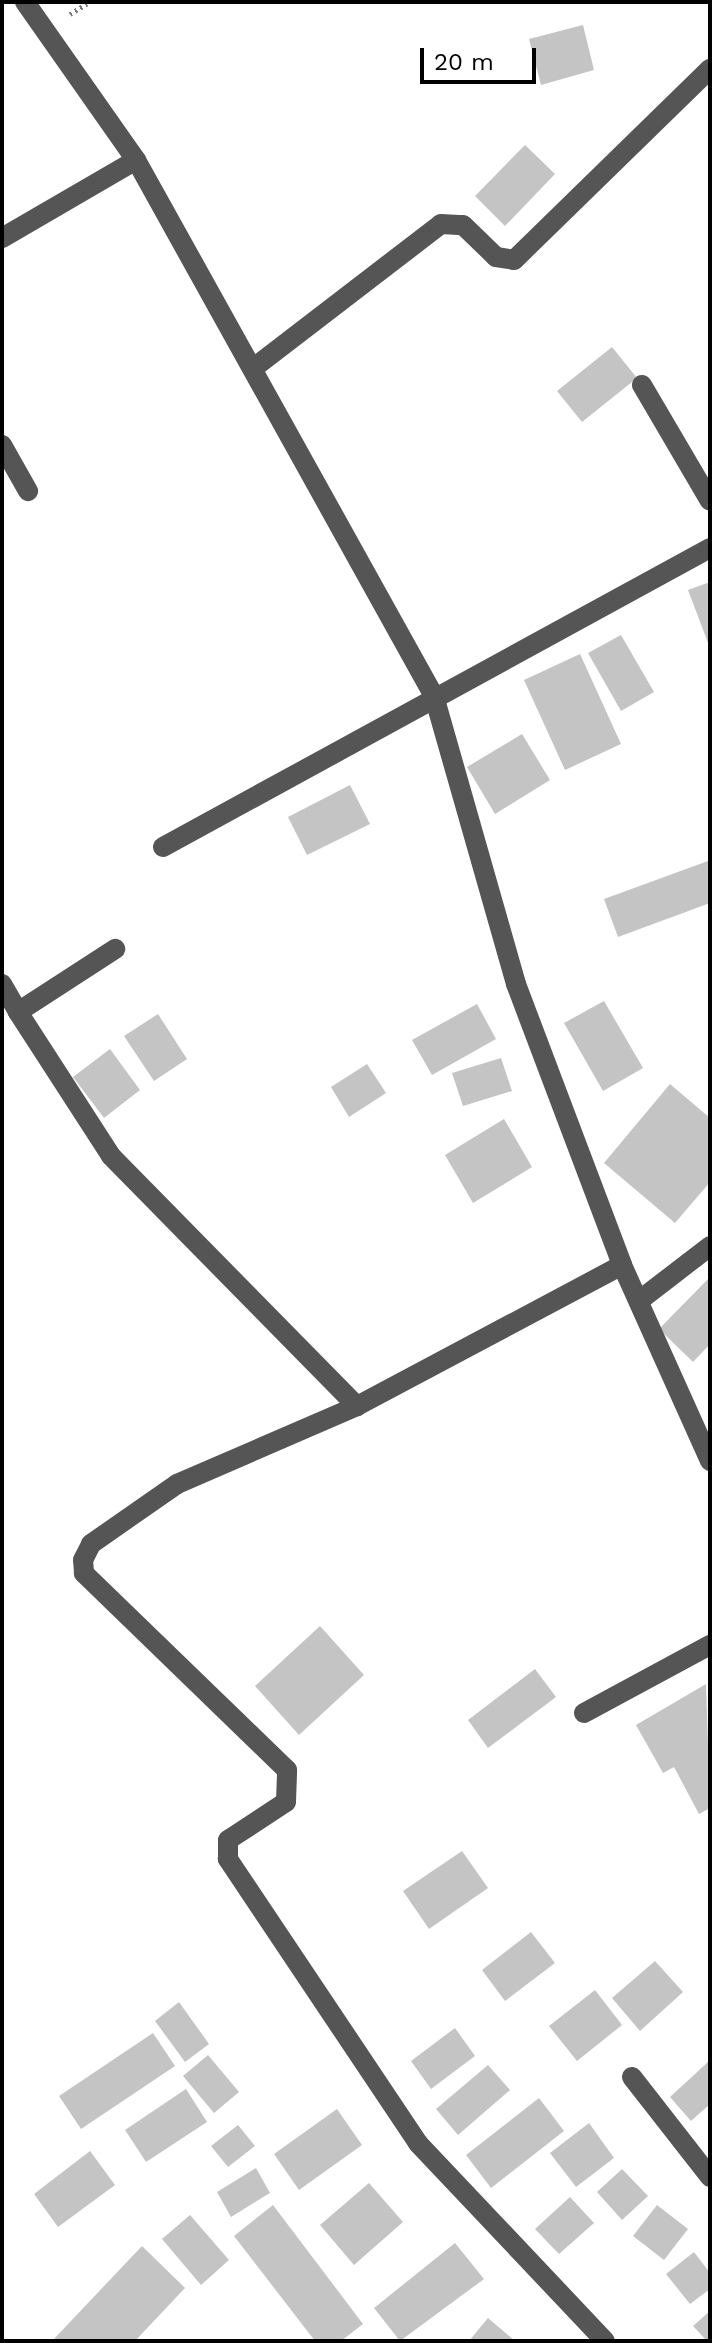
<!DOCTYPE html>
<html>
<head>
<meta charset="utf-8">
<style>
  body { margin:0 }
  #map { position:relative; width:712px; height:2343px; overflow:hidden; background:#fff; font-family:"Work Sans",sans-serif }
  div>[style] { position:absolute }
  .building>* { inset:0; background:#c4c4c4 }
  .path>* { height:5px; margin-top:-2.5px; transform-origin:0; background:repeating-linear-gradient(90deg,#777 0 2px,transparent 0 6px) }
  .minor>* { height:20px; margin:-10px; padding:0 10px; transform-origin:10px; border-radius:10px; background:#555 }
  span { translate:-50% -50%; white-space:nowrap; text-align:center; line-height:1.15; -webkit-text-stroke:6px #fff; paint-order:stroke }
  .frame { position:absolute; inset:0; border:4px solid #000; pointer-events:none }
  .scale { position:absolute; left:420px; top:48px; width:116px; height:36px; box-sizing:border-box; border:4px solid #000; border-top:0; padding-left:10px; font-size:24px; line-height:28px; white-space:nowrap; color:#000; -webkit-text-stroke:6px #fff; paint-order:stroke }
</style>
</head>
<body>
<div id="map">
  <div class="building">
    <div style="clip-path:polygon(583px 25px,594px 70px,541px 85px,529px 39px)"></div>
    <div style="clip-path:polygon(525px 145px,555px 174px,505px 226px,475px 196px)"></div>
    <div style="clip-path:polygon(612px 347px,637px 378px,582px 422px,557px 391px)"></div>
    <div style="clip-path:polygon(710px 582px,710px 648px,688px 590px)"></div>
    <div style="clip-path:polygon(621px 635px,654px 692px,621px 711px,588px 653px)"></div>
    <div style="clip-path:polygon(580px 654px,621px 744px,565px 770px,524px 680px)"></div>
    <div style="clip-path:polygon(522px 734px,550px 780px,495px 814px,467px 767px)"></div>
    <div style="clip-path:polygon(350px 785px,370px 824px,307px 855px,288px 817px)"></div>
    <div style="clip-path:polygon(708px 861px,710px 903px,618px 937px,604px 899px)"></div>
    <div style="clip-path:polygon(604px 1001px,643px 1068px,603px 1091px,564px 1023px)"></div>
    <div style="clip-path:polygon(477px 1004px,496px 1039px,432px 1075px,412px 1040px)"></div>
    <div style="clip-path:polygon(158px 1014px,187px 1059px,154px 1081px,124px 1036px)"></div>
    <div style="clip-path:polygon(110px 1049px,140px 1090px,104px 1118px,73px 1077px)"></div>
    <div style="clip-path:polygon(501px 1058px,512px 1091px,463px 1106px,452px 1073px)"></div>
    <div style="clip-path:polygon(367px 1064px,386px 1093px,349px 1117px,331px 1087px)"></div>
    <div style="clip-path:polygon(670px 1084px,710px 1118px,710px 1182px,675px 1223px,604px 1163px)"></div>
    <div style="clip-path:polygon(504px 1119px,532px 1167px,473px 1203px,445px 1155px)"></div>
    <div style="clip-path:polygon(710px 1277px,710px 1344px,693px 1362px,659px 1329px)"></div>
    <div style="clip-path:polygon(320px 1626px,364px 1675px,299px 1735px,255px 1686px)"></div>
    <div style="clip-path:polygon(535px 1669px,556px 1697px,488px 1748px,468px 1720px)"></div>
    <div style="clip-path:polygon(706px 1684px,710px 1808px,699px 1814px,674px 1767px,663px 1773px,636px 1725px)"></div>
    <div style="clip-path:polygon(462px 1851px,488px 1888px,429px 1929px,403px 1891px)"></div>
    <div style="clip-path:polygon(531px 1932px,555px 1963px,505px 2001px,482px 1970px)"></div>
    <div style="clip-path:polygon(655px 1961px,683px 1992px,640px 2031px,612px 1998px)"></div>
    <div style="clip-path:polygon(595px 1990px,622px 2025px,577px 2061px,549px 2026px)"></div>
    <div style="clip-path:polygon(179px 2002px,209px 2044px,185px 2062px,155px 2021px)"></div>
    <div style="clip-path:polygon(455px 2028px,475px 2056px,431px 2089px,411px 2061px)"></div>
    <div style="clip-path:polygon(153px 2033px,175px 2066px,81px 2129px,59px 2096px)"></div>
    <div style="clip-path:polygon(208px 2055px,239px 2092px,214px 2113px,183px 2076px)"></div>
    <div style="clip-path:polygon(708px 2062px,710px 2104px,691px 2121px,670px 2097px)"></div>
    <div style="clip-path:polygon(488px 2065px,510px 2090px,458px 2135px,436px 2109px)"></div>
    <div style="clip-path:polygon(186px 2089px,207px 2122px,146px 2162px,125px 2130px)"></div>
    <div style="clip-path:polygon(539px 2098px,564px 2131px,491px 2188px,466px 2155px)"></div>
    <div style="clip-path:polygon(337px 2109px,362px 2145px,299px 2190px,274px 2154px)"></div>
    <div style="clip-path:polygon(589px 2123px,614px 2158px,576px 2187px,550px 2153px)"></div>
    <div style="clip-path:polygon(238px 2125px,255px 2146px,228px 2167px,211px 2146px)"></div>
    <div style="clip-path:polygon(90px 2151px,115px 2185px,58px 2227px,34px 2194px)"></div>
    <div style="clip-path:polygon(256px 2168px,270px 2193px,231px 2217px,217px 2192px)"></div>
    <div style="clip-path:polygon(622px 2169px,648px 2196px,622px 2220px,597px 2192px)"></div>
    <div style="clip-path:polygon(369px 2183px,403px 2222px,354px 2265px,320px 2225px)"></div>
    <div style="clip-path:polygon(570px 2197px,594px 2223px,559px 2254px,535px 2229px)"></div>
    <div style="clip-path:polygon(273px 2205px,363px 2324px,341px 2341px,315px 2341px,234px 2236px)"></div>
    <div style="clip-path:polygon(657px 2205px,688px 2229px,664px 2260px,633px 2236px)"></div>
    <div style="clip-path:polygon(190px 2215px,229px 2260px,201px 2285px,162px 2239px)"></div>
    <div style="clip-path:polygon(455px 2243px,484px 2279px,400px 2341px,374px 2308px)"></div>
    <div style="clip-path:polygon(142px 2246px,185px 2288px,135px 2341px,52px 2341px)"></div>
    <div style="clip-path:polygon(694px 2252px,710px 2273px,710px 2289px,690px 2304px,666px 2274px)"></div>
    <div style="clip-path:polygon(710px 2311px,710px 2341px,707px 2341px,693px 2326px)"></div>
    <div style="clip-path:polygon(488px 2318px,515px 2341px,469px 2341px)"></div>
  </div>
  <div class="path">
    <div style="left:70px;top:14px;width:22px;rotate:-32deg"></div>
  </div>
  <div class="minor">
    <div style="left:25px;top:2px;width:193px;rotate:54.9deg"></div>
    <div style="left:136px;top:160px;width:613px;rotate:60.93deg"></div>
    <div style="left:434px;top:696px;width:299px;rotate:74.1deg"></div>
    <div style="left:516px;top:984px;width:300px;rotate:69.3deg"></div>
    <div style="left:622px;top:1265px;width:215px;rotate:65.8deg"></div>
    <div style="left:2px;top:238px;width:155px;rotate:-30.2deg"></div>
    <div style="left:256px;top:366px;width:233px;rotate:-37.5deg"></div>
    <div style="left:441px;top:224px;width:22px;rotate:3deg"></div>
    <div style="left:463px;top:225px;width:46px;rotate:44.1deg"></div>
    <div style="left:496px;top:257px;width:18px;rotate:9deg"></div>
    <div style="left:514px;top:260px;width:274px;rotate:-44.3deg"></div>
    <div style="left:642px;top:385px;width:134px;rotate:59.6deg"></div>
    <div style="left:2px;top:445px;width:53px;rotate:60.5deg"></div>
    <div style="left:163px;top:847px;width:623px;rotate:-28.66deg"></div>
    <div style="left:2px;top:984px;width:32px;rotate:60deg"></div>
    <div style="left:18px;top:1012px;width:116px;rotate:-33deg"></div>
    <div style="left:18px;top:1012px;width:171px;rotate:57.1deg"></div>
    <div style="left:111px;top:1156px;width:351px;rotate:45.5deg"></div>
    <div style="left:640px;top:1300px;width:88px;rotate:-37.6deg"></div>
    <div style="left:584px;top:1713px;width:143px;rotate:-28.4deg"></div>
    <div style="left:632px;top:2077px;width:127px;rotate:52deg"></div>
    <div style="left:605px;top:2341px;width:272px;rotate:-133.4deg"></div>
    <div style="left:418px;top:2143px;width:342px;rotate:-123.8deg"></div>
    <div style="left:228px;top:1859px;width:19px;rotate:-90deg"></div>
    <div style="left:228px;top:1840px;width:69px;rotate:-33.2deg"></div>
    <div style="left:286px;top:1802px;width:32px;rotate:-88deg"></div>
    <div style="left:287px;top:1770px;width:283px;rotate:-135.9deg"></div>
    <div style="left:84px;top:1573px;width:13px;rotate:-94deg"></div>
    <div style="left:83px;top:1560px;width:18px;rotate:-63deg"></div>
    <div style="left:91px;top:1544px;width:105px;rotate:-34.9deg"></div>
    <div style="left:177px;top:1484px;width:196px;rotate:-23.4deg"></div>
    <div style="left:357px;top:1406px;width:300px;rotate:-28deg"></div>
  </div>
  <div class="frame"></div>
  <div class="scale">20 m</div>
</div>
</body>
</html>
